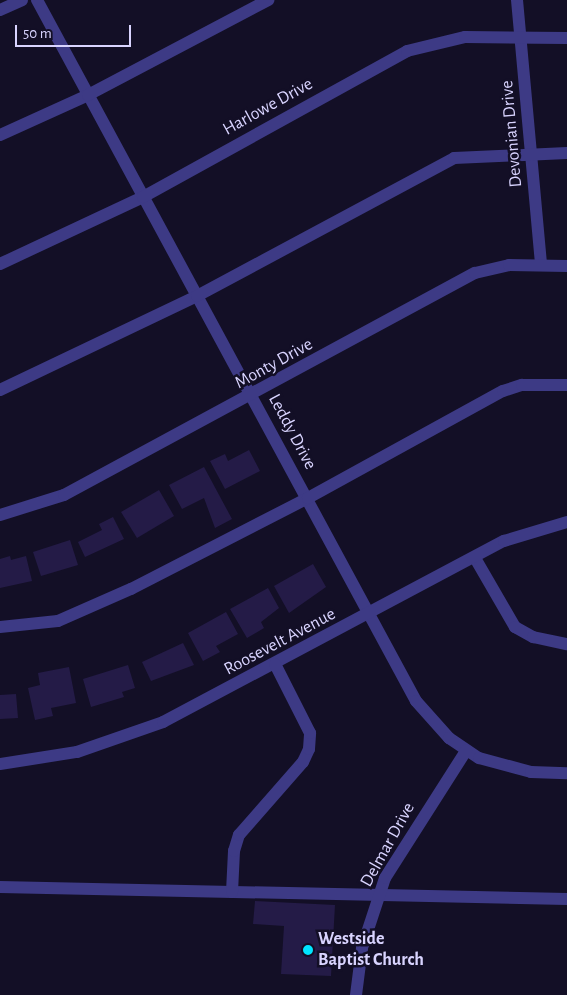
<!DOCTYPE html>
<html>
<head>
<meta charset="utf-8">
<style>
  body { margin:0 }
  #map { position:relative; width:567px; height:995px; overflow:hidden; background:#130f26; font-family:"Alegreya Sans",sans-serif }
  div>[style] { position:absolute }
  .building>* { inset:0; background:#241b47 }
  .minor>* { height:12px; margin:-6px; padding:0 6px; transform-origin:6px; border-radius:6px; background:#3d3a85 }
  .dots>* { width:14px; height:14px; translate:-50% -50%; box-sizing:border-box; border:2px solid #130f26; border-radius:50% }
  span { translate:-50% -50%; white-space:nowrap; text-align:center; line-height:1.15; -webkit-text-stroke:5px #130f26; paint-order:stroke }
  .street-label { font-size:18px; color:#d9d4ff }
  .poi-label { font-size:18px; color:#d9d4ff; font-weight:700 }
  .left { translate:0 -50%; text-align:left }
  .scale { position:absolute; left:15px; top:25px; width:116px; height:22px; box-sizing:border-box; border:2px solid #d9d4ff; border-top:0; padding-left:6px; font-size:15px; line-height:18px; white-space:nowrap; color:#d9d4ff; -webkit-text-stroke:4px #130f26; paint-order:stroke }
</style>
</head>
<body>
<div id="map">
  <div class="building">
    <div style="clip-path:polygon(249px 450px,260px 471px,225px 489px,210px 461px,225px 454px,228px 461px)"></div>
    <div style="clip-path:polygon(204px 467px,232px 519px,215px 528px,204px 498px,182px 509px,169px 485px)"></div>
    <div style="clip-path:polygon(159px 490px,174px 516px,137px 538px,121px 512px)"></div>
    <div style="clip-path:polygon(113px 517px,124px 539px,85px 557px,78px 542px,102px 530px,99px 524px)"></div>
    <div style="clip-path:polygon(70px 540px,78px 565px,41px 576px,33px 552px)"></div>
    <div style="clip-path:polygon(10px 556px,11px 560px,26px 556px,32px 581px,0 588px,0 559px)"></div>
    <div style="clip-path:polygon(313px 564px,326px 587px,289px 613px,274px 586px)"></div>
    <div style="clip-path:polygon(268px 588px,279px 608px,261px 622px,264px 628px,247px 638px,230px 609px)"></div>
    <div style="clip-path:polygon(226px 612px,238px 634px,216px 646px,220px 652px,203px 661px,188px 633px)"></div>
    <div style="clip-path:polygon(183px 643px,194px 665px,151px 681px,142px 662px)"></div>
    <div style="clip-path:polygon(128px 665px,135px 688px,122px 692px,124px 697px,91px 707px,83px 679px)"></div>
    <div style="clip-path:polygon(69px 667px,76px 703px,51px 708px,53px 716px,35px 720px,28px 688px,40px 685px,38px 673px)"></div>
    <div style="clip-path:polygon(16px 694px,18px 718px,0 719px,0 695px)"></div>
    <div style="clip-path:polygon(255px 901px,335px 905px,331px 976px,281px 974px,284px 926px,253px 924px)"></div>
  </div>
  <div class="minor">
    <div style="left:37px;top:0;width:797px;rotate:61.6deg"></div>
    <div style="left:416px;top:701px;width:50px;rotate:48.3deg"></div>
    <div style="left:449px;top:738px;width:36px;rotate:34deg"></div>
    <div style="left:479px;top:758px;width:54px;rotate:15.1deg"></div>
    <div style="left:531px;top:772px;width:36px;rotate:2deg"></div>
    <div style="left:517px;top:0;width:266px;rotate:84.8deg"></div>
    <div style="left:0;top:10px;width:24px;rotate:-24deg"></div>
    <div style="left:0;top:135px;width:97px;rotate:-24.4deg"></div>
    <div style="left:88px;top:95px;width:204px;rotate:-27.8deg"></div>
    <div style="left:0;top:264px;width:158px;rotate:-25.1deg"></div>
    <div style="left:143px;top:197px;width:302px;rotate:-28.9deg"></div>
    <div style="left:407px;top:51px;width:60px;rotate:-13.6deg"></div>
    <div style="left:465px;top:37px;width:102px;rotate:0.6deg"></div>
    <div style="left:0;top:390px;width:218px;rotate:-25.5deg"></div>
    <div style="left:197px;top:296px;width:292px;rotate:-28.2deg"></div>
    <div style="left:454px;top:158px;width:113px;rotate:-2.5deg"></div>
    <div style="left:0;top:515px;width:67px;rotate:-17.4deg"></div>
    <div style="left:64px;top:495px;width:467px;rotate:-28.4deg"></div>
    <div style="left:475px;top:273px;width:35px;rotate:-13deg"></div>
    <div style="left:509px;top:265px;width:58px;rotate:1deg"></div>
    <div style="left:475px;top:558px;width:80px;rotate:59.9deg"></div>
    <div style="left:515px;top:627px;width:21px;rotate:29deg"></div>
    <div style="left:533px;top:637px;width:35px;rotate:12deg"></div>
    <div style="left:0;top:627px;width:58px;rotate:-5.9deg"></div>
    <div style="left:58px;top:621px;width:80px;rotate:-23.7deg"></div>
    <div style="left:131px;top:589px;width:199px;rotate:-27.2deg"></div>
    <div style="left:308px;top:498px;width:222px;rotate:-28.8deg"></div>
    <div style="left:503px;top:391px;width:20px;rotate:-18deg"></div>
    <div style="left:522px;top:385px;width:45px"></div>
    <div style="left:0;top:764px;width:78px;rotate:-8.9deg"></div>
    <div style="left:77px;top:752px;width:91px;rotate:-19.2deg"></div>
    <div style="left:163px;top:722px;width:386px;rotate:-28deg"></div>
    <div style="left:504px;top:541px;width:66px;rotate:-16.8deg"></div>
    <div style="left:0;top:887px;width:567px;rotate:1.21deg"></div>
    <div style="left:232px;top:892px;width:41px;rotate:-87.2deg"></div>
    <div style="left:234px;top:851px;width:17px;rotate:-73deg"></div>
    <div style="left:239px;top:835px;width:97px;rotate:-48.8deg"></div>
    <div style="left:303px;top:762px;width:14px;rotate:-65deg"></div>
    <div style="left:309px;top:749px;width:16px;rotate:-86deg"></div>
    <div style="left:310px;top:733px;width:77px;rotate:-116.9deg"></div>
    <div style="left:356px;top:995px;width:47px;rotate:-82.7deg"></div>
    <div style="left:362px;top:948px;width:74px;rotate:-71.8deg"></div>
    <div style="left:385px;top:878px;width:151px;rotate:-57.5deg"></div>
  </div>
  <div class="dots">
    <div style="left:308px;top:950px;background:#00e5ff"></div>
  </div>
  <div class="street-label">
    <span style="left:268px;top:107px;rotate:-29deg">Harlowe Drive</span>
    <span style="left:512px;top:134px;rotate:-95deg">Devonian Drive</span>
    <span style="left:274px;top:364px;rotate:-29deg">Monty Drive</span>
    <span style="left:292px;top:432px;rotate:62deg">Leddy Drive</span>
    <span style="left:280px;top:642px;rotate:-28deg">Roosevelt Avenue</span>
    <span style="left:388px;top:845px;rotate:-61deg">Delmar Drive</span>
  </div>
  <div class="poi-label">
    <span class="left" style="left:318px;top:950px">Westside<br>Baptist Church</span>
  </div>
  <div class="scale">50 m</div>
</div>
</body>
</html>
